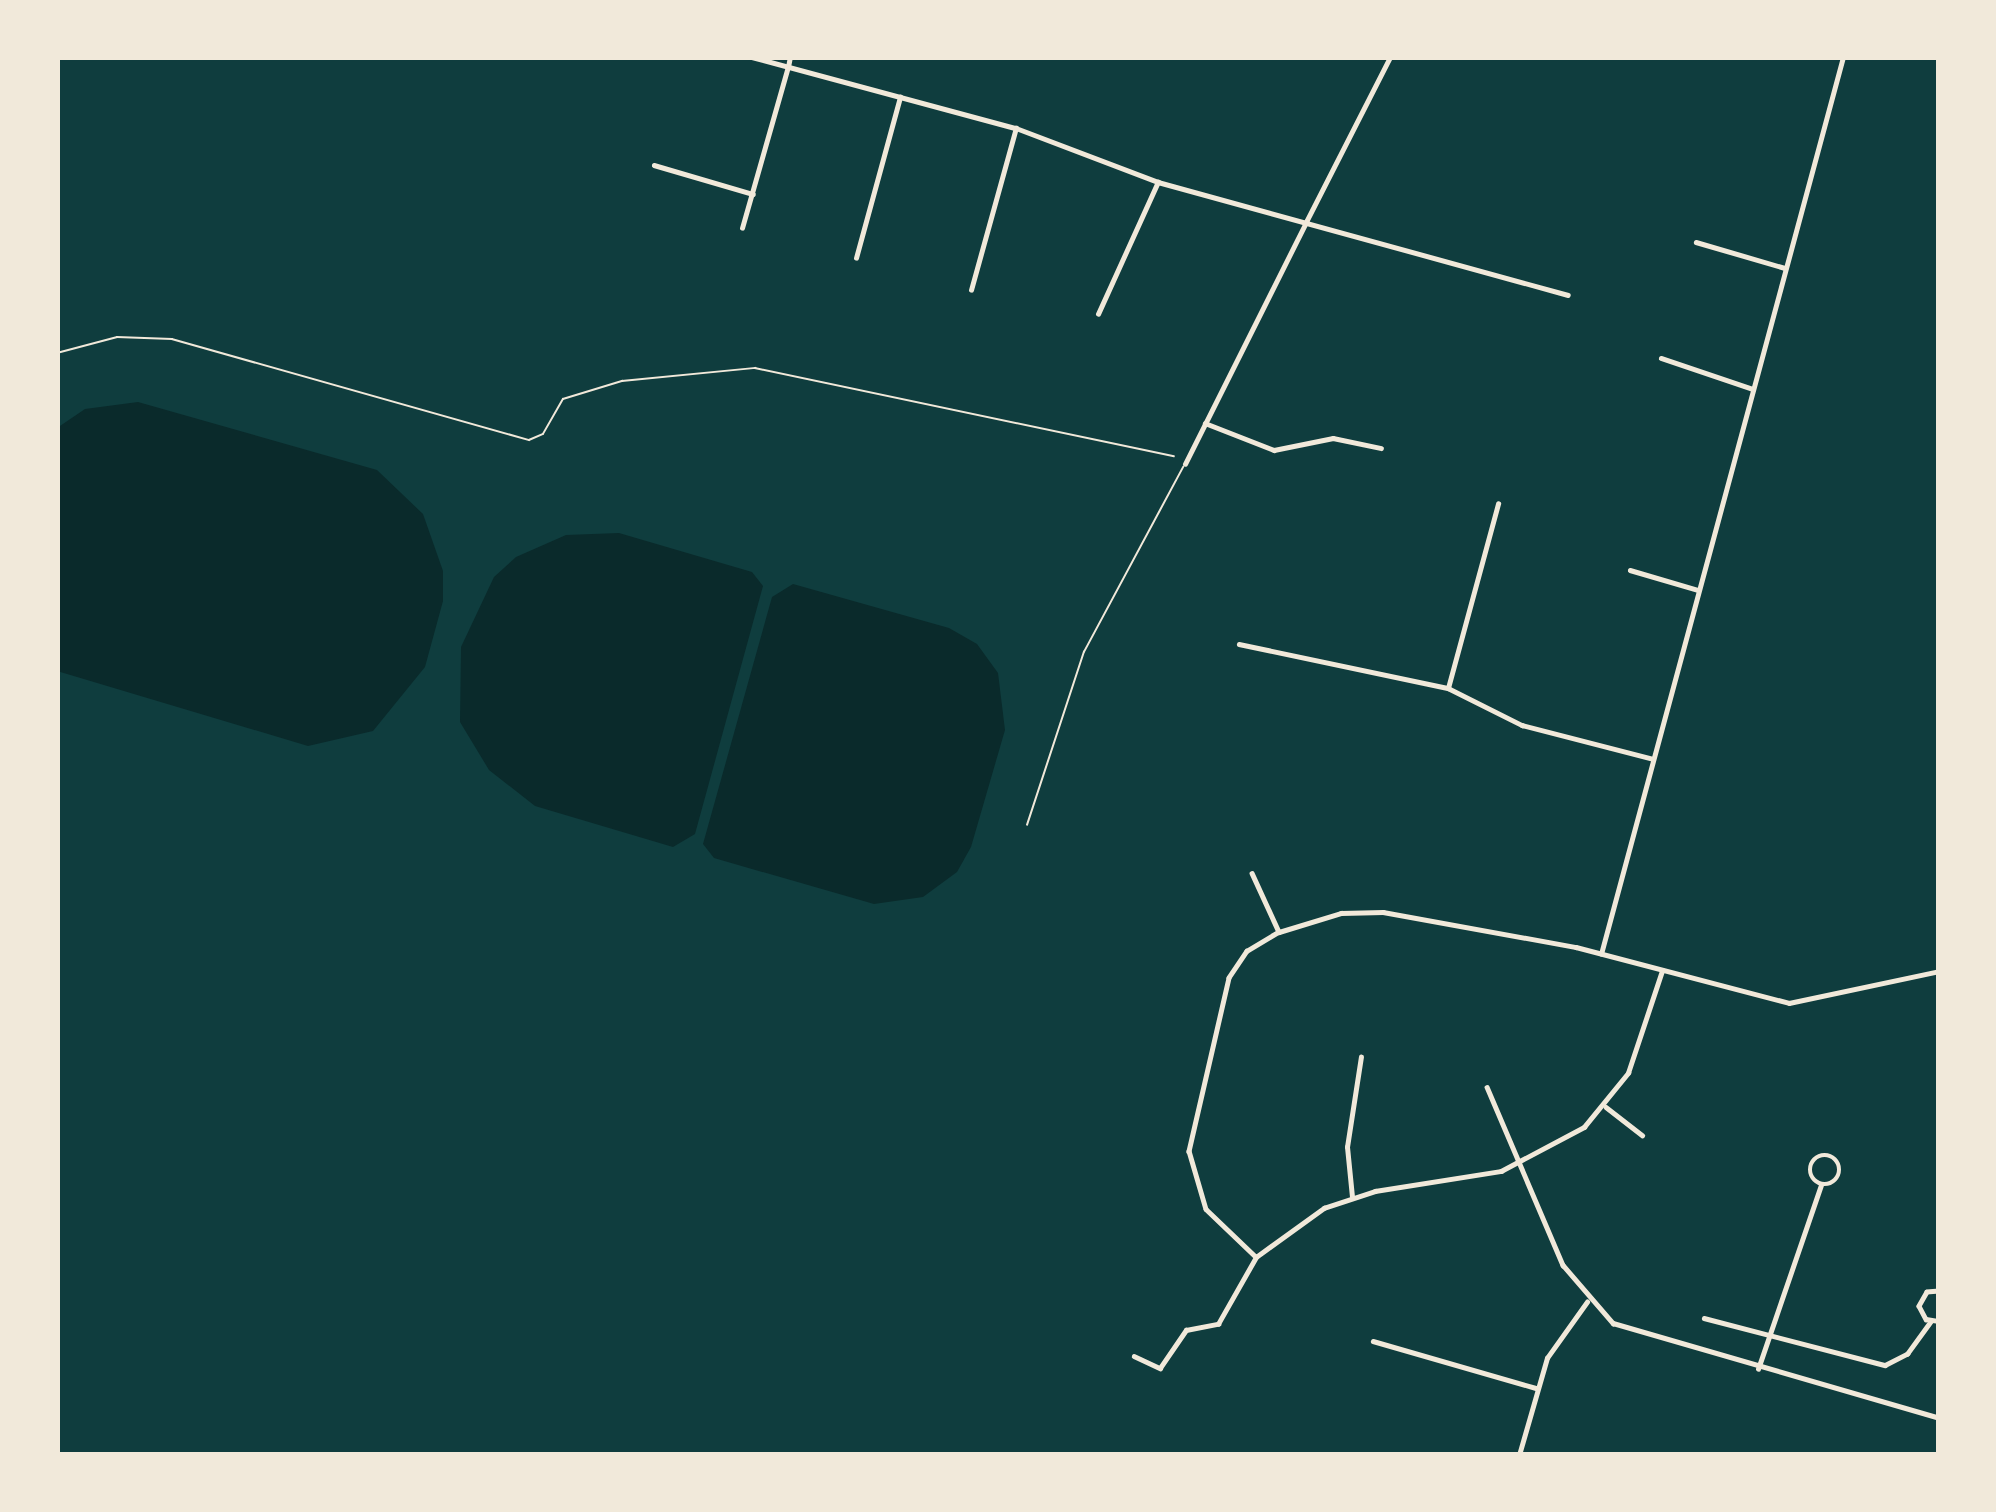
<!DOCTYPE html>
<html>
<head>
<meta charset="utf-8">
<style>
  body { margin:0 }
  #map { position:relative; width:1996px; height:1512px; overflow:hidden; background:#0f3d3e; font-family:Raleway,sans-serif }
  div>[style] { position:absolute }
  .water>* { inset:0; background:#0a2a2b }
  .path>* { height:1.5px; margin:-0.75px; padding:0 0.75px; transform-origin:0.75px; border-radius:0.75px; background:#f1e9da }
  .service>* { height:1.5px; margin:-0.75px; padding:0 0.75px; transform-origin:0.75px; border-radius:0.75px; background:#f1e9da }
  .minor>* { height:4.5px; margin:-2.25px; padding:0 2.25px; transform-origin:2.25px; border-radius:2.25px; background:#f1e9da }
  .minor>.ring { margin:-2.25px; padding:0; box-sizing:content-box; background:none; border:4.5px solid #f1e9da; border-radius:50% }
  .tertiary>* { height:4.5px; margin:-2.25px; padding:0 2.25px; transform-origin:2.25px; border-radius:2.25px; background:#f1e9da }
  .secondary>* { height:6px; margin:-3px; padding:0 3px; transform-origin:3px; border-radius:3px; background:#f1e9da }
  span { translate:-50% -50%; white-space:nowrap; text-align:center; line-height:1.15; -webkit-text-stroke:12px #f1e9da; paint-order:stroke }
  .frame { position:absolute; inset:0; border:60px solid #f1e9da; pointer-events:none }
</style>
</head>
<body>
<div id="map">
  <div class="water">
    <div style="clip-path:polygon(138px 402px,377px 470px,423px 514px,443px 571px,443px 601px,425px 667px,373px 731px,308px 746px,57px 671px,57px 428px,85px 409px)"></div>
    <div style="clip-path:polygon(619px 533px,752px 572px,763px 586px,695px 834px,673px 847px,535px 806px,489px 770px,460px 722px,461px 647px,494px 577px,516px 557px,566px 535px)"></div>
    <div style="clip-path:polygon(793px 584px,949px 628px,977px 644px,998px 673px,1005px 730px,971px 847px,957px 872px,923px 897px,874px 904px,714px 858px,703px 844px,772px 597px)"></div>
  </div>
  <div class="path">
    <div style="left:57px;top:353px;width:62px;rotate:-14.9deg"></div>
    <div style="left:117px;top:337px;width:55px;rotate:2.1deg"></div>
    <div style="left:172px;top:339px;width:371px;rotate:15.8deg"></div>
    <div style="left:529px;top:440px;width:15px;rotate:-23deg"></div>
    <div style="left:543px;top:434px;width:40px;rotate:-60.3deg"></div>
    <div style="left:563px;top:399px;width:62px;rotate:-17deg"></div>
    <div style="left:622px;top:381px;width:134px;rotate:-5.6deg"></div>
    <div style="left:755px;top:368px;width:428px;rotate:11.9deg"></div>
  </div>
  <div class="service">
    <div style="left:1027px;top:825px;width:182px;rotate:-71.8deg"></div>
    <div style="left:1084px;top:652px;width:210px;rotate:-61.8deg"></div>
  </div>
  <div class="minor">
    <div style="left:752px;top:57px;width:273px;rotate:15.1deg"></div>
    <div style="left:1016px;top:128px;width:152px;rotate:20.8deg"></div>
    <div style="left:1158px;top:182px;width:425px;rotate:15.4deg"></div>
    <div style="left:654px;top:165px;width:103px;rotate:16.3deg"></div>
    <div style="left:742px;top:228px;width:167px;rotate:-74.1deg"></div>
    <div style="left:1696px;top:242px;width:93px;rotate:16.3deg"></div>
    <div style="left:856px;top:258px;width:167px;rotate:-74.7deg"></div>
    <div style="left:971px;top:290px;width:168px;rotate:-74.5deg"></div>
    <div style="left:1098px;top:314px;width:145px;rotate:-65.6deg"></div>
    <div style="left:1661px;top:358px;width:97px;rotate:18.6deg"></div>
    <div style="left:1205px;top:423px;width:74px;rotate:21.4deg"></div>
    <div style="left:1274px;top:450px;width:60px;rotate:-11.5deg"></div>
    <div style="left:1333px;top:438px;width:49px;rotate:11.8deg"></div>
    <div style="left:1185px;top:464px;width:271px;rotate:-63.4deg"></div>
    <div style="left:1630px;top:570px;width:71px;rotate:16.4deg"></div>
    <div style="left:1239px;top:644px;width:214px;rotate:11.9deg"></div>
    <div style="left:1448px;top:688px;width:83px;rotate:26.6deg"></div>
    <div style="left:1522px;top:725px;width:135px;rotate:14.5deg"></div>
    <div style="left:1448px;top:688px;width:191px;rotate:-74.8deg"></div>
    <div style="left:1252px;top:873px;width:65px;rotate:65.4deg"></div>
    <div style="left:1279px;top:932px;width:37px;rotate:149deg"></div>
    <div style="left:1247px;top:951px;width:32px;rotate:124deg"></div>
    <div style="left:1229px;top:978px;width:178px;rotate:103deg"></div>
    <div style="left:1189px;top:1151px;width:60px;rotate:73.7deg"></div>
    <div style="left:1206px;top:1209px;width:69px;rotate:43.8deg"></div>
    <div style="left:1279px;top:932px;width:65px;rotate:-17deg"></div>
    <div style="left:1341px;top:913px;width:42px;rotate:-1.4deg"></div>
    <div style="left:1383px;top:912px;width:196px;rotate:10.3deg"></div>
    <div style="left:1576px;top:947px;width:220px;rotate:14.7deg"></div>
    <div style="left:1789px;top:1003px;width:153px;rotate:-12deg"></div>
    <div style="left:1601px;top:954px;width:929px;rotate:-74.9deg"></div>
    <div style="left:1487px;top:1087px;width:194px;rotate:66.9deg"></div>
    <div style="left:1563px;top:1265px;width:77px;rotate:49.2deg"></div>
    <div style="left:1613px;top:1323px;width:340px;rotate:16.2deg"></div>
    <div style="left:1606px;top:1107px;width:46px;rotate:37.9deg"></div>
    <div class="ring" style="left:1810px;top:1155px;width:25.5px;height:25.5px"></div>
    <div style="left:1352px;top:1197px;width:50px;rotate:-95.7deg"></div>
    <div style="left:1347px;top:1147px;width:91px;rotate:-81.2deg"></div>
    <div style="left:1939px;top:1291px;width:12px;rotate:175deg"></div>
    <div style="left:1927px;top:1292px;width:16px;rotate:120deg"></div>
    <div style="left:1919px;top:1306px;width:15px;rotate:62deg"></div>
    <div style="left:1926px;top:1319px;width:13px;rotate:9deg"></div>
    <div style="left:1704px;top:1318px;width:187px;rotate:14.6deg"></div>
    <div style="left:1885px;top:1365px;width:25px;rotate:-27deg"></div>
    <div style="left:1907px;top:1354px;width:41px;rotate:-54deg"></div>
    <div style="left:1373px;top:1341px;width:170px;rotate:16.1deg"></div>
    <div style="left:1134px;top:1356px;width:29px;rotate:25deg"></div>
    <div style="left:1160px;top:1368px;width:46px;rotate:-55.6deg"></div>
    <div style="left:1186px;top:1330px;width:33px;rotate:-11deg"></div>
    <div style="left:1218px;top:1324px;width:77px;rotate:-60.4deg"></div>
    <div style="left:1256px;top:1257px;width:84px;rotate:-35.8deg"></div>
    <div style="left:1324px;top:1208px;width:54px;rotate:-18.4deg"></div>
    <div style="left:1375px;top:1191px;width:128px;rotate:-9deg"></div>
    <div style="left:1501px;top:1171px;width:94px;rotate:-27.9deg"></div>
    <div style="left:1584px;top:1127px;width:70px;rotate:-50.8deg"></div>
    <div style="left:1628px;top:1073px;width:108px;rotate:-71.6deg"></div>
    <div style="left:1758px;top:1369px;width:194px;rotate:-71.1deg"></div>
    <div style="left:1519px;top:1455px;width:101px;rotate:-73.9deg"></div>
    <div style="left:1547px;top:1358px;width:69px;rotate:-54.5deg"></div>
  </div>
  <div class="tertiary">
    <div style="left:788px;top:67px;width:10px;rotate:-79deg"></div>
    <div style="left:1306px;top:222px;width:185px;rotate:-63deg"></div>
  </div>
  <div class="secondary">
    <div style="left:1938px;top:57px;width:1px"></div>
  </div>
  <div class="frame"></div>
</div>
</body>
</html>
